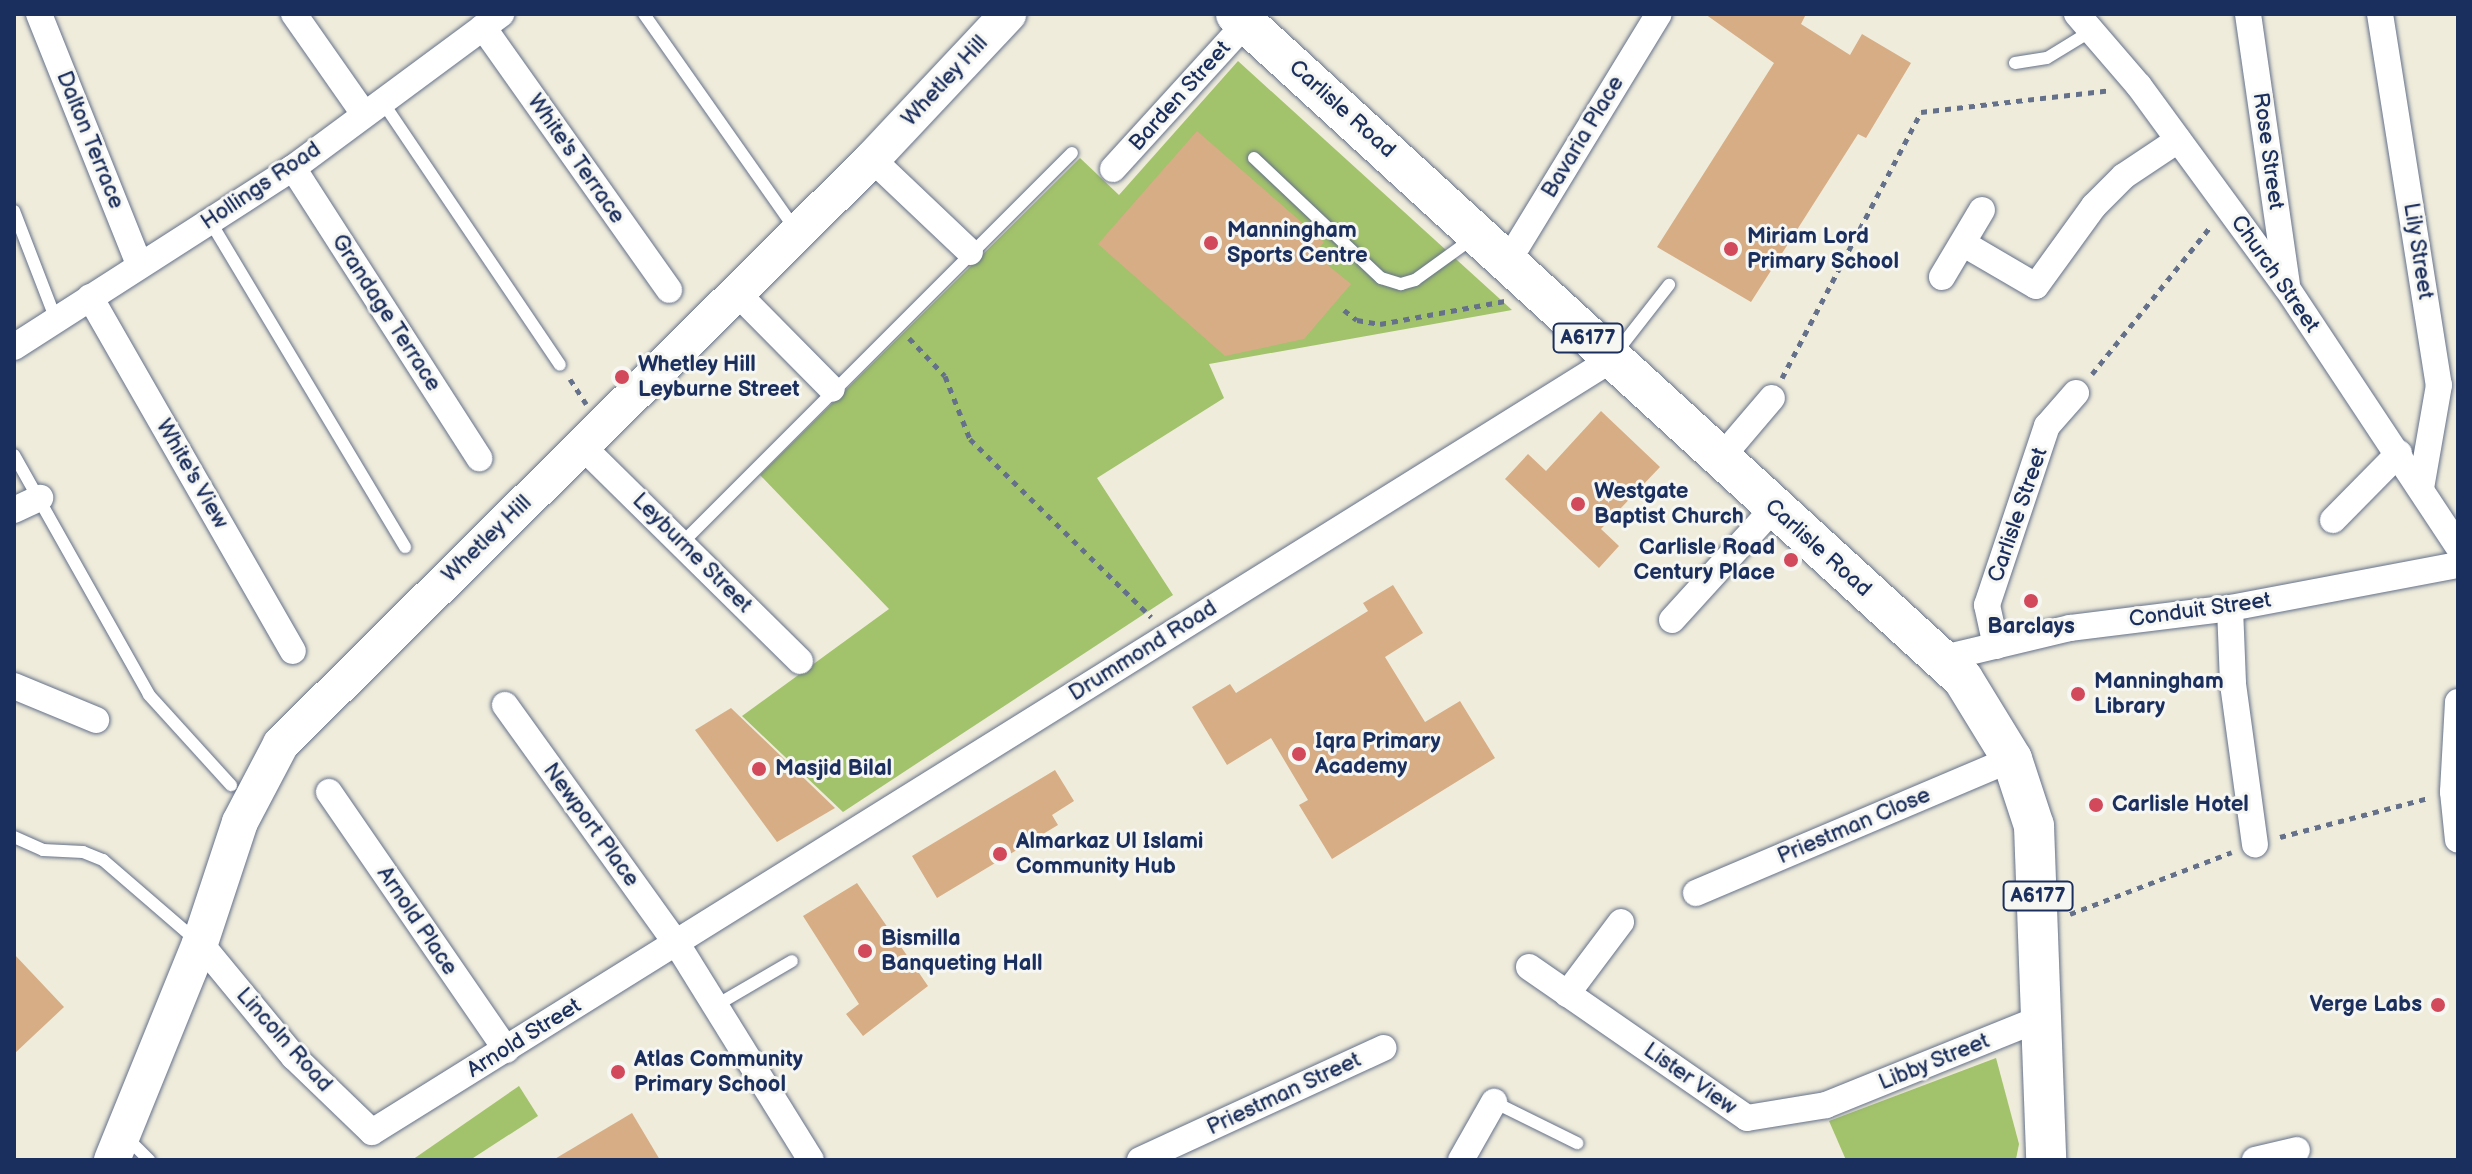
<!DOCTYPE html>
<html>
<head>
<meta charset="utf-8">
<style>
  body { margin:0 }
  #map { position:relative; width:2472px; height:1174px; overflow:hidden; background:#efecdb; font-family:"Balsamiq Sans",sans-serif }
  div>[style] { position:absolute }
  .green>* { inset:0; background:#a2c26b }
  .building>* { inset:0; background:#d7ad86 }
  .path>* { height:5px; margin-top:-2.5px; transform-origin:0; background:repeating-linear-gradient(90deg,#65718a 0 6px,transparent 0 12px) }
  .roads { filter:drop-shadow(0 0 2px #65718a) drop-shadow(0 0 2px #65718a) }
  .service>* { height:12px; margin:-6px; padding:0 6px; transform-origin:6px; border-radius:6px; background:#fff }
  .minor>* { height:26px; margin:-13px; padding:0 13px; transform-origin:13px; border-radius:13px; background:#fff }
  .secondary>* { height:36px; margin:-18px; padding:0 18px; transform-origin:18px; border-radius:18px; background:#fff }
  .primary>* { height:40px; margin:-20px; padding:0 20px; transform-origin:20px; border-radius:20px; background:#fff }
  .dots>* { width:22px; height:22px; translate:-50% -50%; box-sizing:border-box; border:4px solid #f6f6f2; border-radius:50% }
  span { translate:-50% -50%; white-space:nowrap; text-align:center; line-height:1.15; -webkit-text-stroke:6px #f6f6f2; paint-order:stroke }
  .shield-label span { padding:2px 6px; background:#f6f6f2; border:2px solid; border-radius:6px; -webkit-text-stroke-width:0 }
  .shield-label { font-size:20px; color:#1b2f5e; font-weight:700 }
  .street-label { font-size:22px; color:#1b2f5e }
  .poi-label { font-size:22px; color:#1b2f5e; font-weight:700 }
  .left { translate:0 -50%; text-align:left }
  .right { translate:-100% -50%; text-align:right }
  .frame { position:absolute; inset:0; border:16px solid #1b2f5e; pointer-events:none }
</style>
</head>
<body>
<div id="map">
  <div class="green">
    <div style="clip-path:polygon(1238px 61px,1512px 310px,1209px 364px,1224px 398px,1097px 478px,1173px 595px,843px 812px,742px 716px,889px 609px,760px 475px,1080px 158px,1119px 195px)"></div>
    <div style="clip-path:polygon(1996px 1058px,2019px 1144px,2016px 1159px,1846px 1160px,1829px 1121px)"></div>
    <div style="clip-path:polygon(519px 1086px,538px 1116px,470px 1160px,412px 1160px)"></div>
  </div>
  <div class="building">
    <div style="clip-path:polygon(1705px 14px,1806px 14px,1801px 24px,1850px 55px,1862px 34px,1911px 63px,1866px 138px,1858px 134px,1751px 302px,1657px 247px,1774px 63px)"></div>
    <div style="clip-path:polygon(1197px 131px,1324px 242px,1314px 254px,1351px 284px,1304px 339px,1225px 356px,1098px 244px)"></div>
    <div style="clip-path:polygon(1601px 411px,1660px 467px,1601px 529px,1619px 546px,1599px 568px,1505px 479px,1528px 454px,1546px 471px)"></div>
    <div style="clip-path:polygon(1393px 585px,1423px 633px,1385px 657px,1425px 722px,1460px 701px,1495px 758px,1332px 859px,1299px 805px,1308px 800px,1271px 738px,1227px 765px,1192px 707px,1230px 684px,1236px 693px,1368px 611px,1363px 603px)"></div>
    <div style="clip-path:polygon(731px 708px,835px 808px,777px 842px,695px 730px)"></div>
    <div style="clip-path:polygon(1055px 770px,1074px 801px,1052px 815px,1058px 825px,937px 898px,912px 856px)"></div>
    <div style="clip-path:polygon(857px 883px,928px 986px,863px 1036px,846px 1014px,859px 1004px,803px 916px)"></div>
    <div style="clip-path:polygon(14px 954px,64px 1007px,14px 1054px)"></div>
    <div style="clip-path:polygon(632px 1113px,660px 1160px,553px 1160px)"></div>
  </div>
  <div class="path">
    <div style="left:1344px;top:310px;width:16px;rotate:38deg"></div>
    <div style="left:1357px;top:320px;width:23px;rotate:10deg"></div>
    <div style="left:1380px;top:324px;width:127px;rotate:-10.4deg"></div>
    <div style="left:909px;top:338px;width:52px;rotate:46.5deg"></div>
    <div style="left:945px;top:376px;width:68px;rotate:68.4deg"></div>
    <div style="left:970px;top:439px;width:254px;rotate:44.5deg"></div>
    <div style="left:2092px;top:374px;width:190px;rotate:-51.2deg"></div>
    <div style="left:1782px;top:378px;width:300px;rotate:-62.4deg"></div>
    <div style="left:1921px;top:112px;width:190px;rotate:-6.6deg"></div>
    <div style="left:570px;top:379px;width:30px;rotate:57deg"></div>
    <div style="left:2280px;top:837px;width:154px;rotate:-14.7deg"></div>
    <div style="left:2070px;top:914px;width:173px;rotate:-20.9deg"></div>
  </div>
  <div class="roads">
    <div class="service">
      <div style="left:644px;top:14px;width:264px;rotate:54.9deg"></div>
      <div style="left:2015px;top:63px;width:32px;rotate:-9deg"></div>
      <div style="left:2047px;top:58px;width:52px;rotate:-31.5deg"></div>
      <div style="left:382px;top:101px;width:318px;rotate:56deg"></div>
      <div style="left:1254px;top:158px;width:175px;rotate:43.4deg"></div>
      <div style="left:1381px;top:278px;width:21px;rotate:17deg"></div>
      <div style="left:1401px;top:284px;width:15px;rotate:-16deg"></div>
      <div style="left:1415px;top:280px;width:72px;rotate:-35.9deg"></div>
      <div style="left:14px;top:211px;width:117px;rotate:68.9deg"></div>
      <div style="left:210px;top:221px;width:380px;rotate:59.1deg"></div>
      <div style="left:1615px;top:354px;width:88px;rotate:-52deg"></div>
      <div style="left:14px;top:455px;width:275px;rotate:60.6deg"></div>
      <div style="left:149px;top:695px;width:122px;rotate:47.7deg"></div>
      <div style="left:683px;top:542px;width:550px;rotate:-45deg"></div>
      <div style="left:14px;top:837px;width:32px;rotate:24deg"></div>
      <div style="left:43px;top:850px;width:40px;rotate:2.9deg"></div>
      <div style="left:83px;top:852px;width:22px;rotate:22deg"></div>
      <div style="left:103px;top:860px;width:124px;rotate:40.8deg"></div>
      <div style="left:715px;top:1006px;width:89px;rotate:-30.3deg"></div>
      <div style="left:1494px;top:1102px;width:93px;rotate:26.3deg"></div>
      <div style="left:126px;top:1137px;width:33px;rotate:45deg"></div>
    </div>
    <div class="minor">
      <div style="left:39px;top:14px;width:271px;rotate:68.2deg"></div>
      <div style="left:294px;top:14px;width:122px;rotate:55deg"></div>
      <div style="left:2077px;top:14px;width:95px;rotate:49.3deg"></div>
      <div style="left:2139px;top:86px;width:250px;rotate:53.8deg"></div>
      <div style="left:2287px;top:288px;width:310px;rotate:56.5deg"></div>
      <div style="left:2248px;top:14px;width:273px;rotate:81.8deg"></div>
      <div style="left:2380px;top:14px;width:376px;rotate:81deg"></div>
      <div style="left:2439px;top:385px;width:105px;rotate:99.9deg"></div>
      <div style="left:483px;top:27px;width:322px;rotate:54.7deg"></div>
      <div style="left:872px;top:159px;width:135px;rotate:43.5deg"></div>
      <div style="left:293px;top:168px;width:345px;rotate:57.3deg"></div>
      <div style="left:1113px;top:169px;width:197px;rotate:-47.7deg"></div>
      <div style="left:1964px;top:244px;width:83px;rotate:30.3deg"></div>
      <div style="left:2036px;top:286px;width:99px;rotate:-54.1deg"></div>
      <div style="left:2094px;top:206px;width:42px;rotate:-45deg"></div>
      <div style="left:2124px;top:176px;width:65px;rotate:-33.7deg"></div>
      <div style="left:1508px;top:261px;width:289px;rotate:-58.6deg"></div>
      <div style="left:1942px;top:277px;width:78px;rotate:-59.2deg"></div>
      <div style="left:734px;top:290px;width:139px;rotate:45.3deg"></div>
      <div style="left:90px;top:297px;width:408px;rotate:60.2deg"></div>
      <div style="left:14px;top:347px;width:331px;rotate:-32.7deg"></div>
      <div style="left:293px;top:168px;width:259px;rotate:-36.5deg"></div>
      <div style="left:582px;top:446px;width:306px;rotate:44.6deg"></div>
      <div style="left:1720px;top:459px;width:80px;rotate:-49.6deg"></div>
      <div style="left:14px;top:510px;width:29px;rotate:-25deg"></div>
      <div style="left:2333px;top:520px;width:94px;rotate:-45.4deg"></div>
      <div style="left:2230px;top:608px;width:76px;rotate:87.7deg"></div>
      <div style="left:2233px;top:684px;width:162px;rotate:82.2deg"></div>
      <div style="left:1672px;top:620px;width:150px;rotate:-47.7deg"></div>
      <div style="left:1996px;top:646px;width:42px;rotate:-102.4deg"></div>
      <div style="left:1987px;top:605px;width:189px;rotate:-71.5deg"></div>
      <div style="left:2047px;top:426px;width:44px;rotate:-48.7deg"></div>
      <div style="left:1944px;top:658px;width:130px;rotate:-13.4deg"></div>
      <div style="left:2070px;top:628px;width:161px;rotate:-7.1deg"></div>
      <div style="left:2230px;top:608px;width:232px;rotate:-10.7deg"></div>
      <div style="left:14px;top:686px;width:89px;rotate:22.5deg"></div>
      <div style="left:2458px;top:702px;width:90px;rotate:93.2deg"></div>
      <div style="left:2453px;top:792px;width:48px;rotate:84.1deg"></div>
      <div style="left:505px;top:705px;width:294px;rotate:54.3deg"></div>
      <div style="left:677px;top:944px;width:254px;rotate:58.2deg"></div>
      <div style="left:329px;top:792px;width:313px;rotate:55.5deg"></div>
      <div style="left:1696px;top:893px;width:343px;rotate:-23deg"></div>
      <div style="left:200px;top:943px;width:148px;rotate:50.5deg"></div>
      <div style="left:294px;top:1057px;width:108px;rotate:43.9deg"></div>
      <div style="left:372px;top:1132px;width:1460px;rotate:-31.93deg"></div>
      <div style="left:1529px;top:967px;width:265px;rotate:34.7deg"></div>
      <div style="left:1747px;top:1118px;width:80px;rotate:-9.3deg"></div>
      <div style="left:1826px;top:1105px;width:232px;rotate:-22deg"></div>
      <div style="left:1567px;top:994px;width:90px;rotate:-53.1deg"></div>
      <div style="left:1140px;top:1160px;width:268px;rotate:-24.7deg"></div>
      <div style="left:1461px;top:1160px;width:67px;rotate:-60.4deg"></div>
      <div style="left:2255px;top:1160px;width:43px;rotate:-13.4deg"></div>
    </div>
    <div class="secondary">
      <div style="left:112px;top:1160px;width:234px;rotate:-67.9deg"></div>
      <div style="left:200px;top:943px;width:127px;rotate:-71.7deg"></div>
      <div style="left:240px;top:822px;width:88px;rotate:-62.3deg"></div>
      <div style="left:281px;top:744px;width:832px;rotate:-44.71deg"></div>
      <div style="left:872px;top:159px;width:199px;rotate:-46.8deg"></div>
    </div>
    <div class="primary">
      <div style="left:1236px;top:14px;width:985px;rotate:42.45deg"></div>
      <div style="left:1963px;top:679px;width:94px;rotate:58.5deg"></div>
      <div style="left:2012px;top:759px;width:71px;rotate:71.8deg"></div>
      <div style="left:2034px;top:826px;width:334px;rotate:87.9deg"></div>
    </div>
  </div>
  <div class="dots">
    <div style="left:1211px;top:243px;background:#d1495b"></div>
    <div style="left:1731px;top:249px;background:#d1495b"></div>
    <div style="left:622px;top:377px;background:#d1495b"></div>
    <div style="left:1578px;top:504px;background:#d1495b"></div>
    <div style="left:1791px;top:560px;background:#d1495b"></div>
    <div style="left:2031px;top:601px;background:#d1495b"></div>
    <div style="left:2078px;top:694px;background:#d1495b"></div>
    <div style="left:1299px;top:754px;background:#d1495b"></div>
    <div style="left:759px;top:769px;background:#d1495b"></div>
    <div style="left:2096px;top:805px;background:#d1495b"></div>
    <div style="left:1000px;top:854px;background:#d1495b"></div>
    <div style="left:865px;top:951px;background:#d1495b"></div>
    <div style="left:2438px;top:1005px;background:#d1495b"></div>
    <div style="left:618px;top:1072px;background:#d1495b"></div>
  </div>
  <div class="shield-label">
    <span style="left:1588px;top:338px">A6177</span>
    <span style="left:2038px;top:896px">A6177</span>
  </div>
  <div class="street-label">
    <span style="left:945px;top:81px;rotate:-47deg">Whetley Hill</span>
    <span style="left:1180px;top:96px;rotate:-48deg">Barden Street</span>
    <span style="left:1342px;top:109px;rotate:42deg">Carlisle Road</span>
    <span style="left:1583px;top:137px;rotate:-59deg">Bavaria Place</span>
    <span style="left:90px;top:140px;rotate:68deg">Dalton Terrace</span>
    <span style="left:2268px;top:151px;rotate:82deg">Rose Street</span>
    <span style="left:576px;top:159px;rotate:55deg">White's Terrace</span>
    <span style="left:261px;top:186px;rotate:-34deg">Hollings Road</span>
    <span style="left:2418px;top:251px;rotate:81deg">Lily Street</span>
    <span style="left:2275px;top:274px;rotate:55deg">Church Street</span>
    <span style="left:386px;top:313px;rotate:57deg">Grandage Terrace</span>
    <span style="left:192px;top:474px;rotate:60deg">White's View</span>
    <span style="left:2018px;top:515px;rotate:-71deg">Carlisle Street</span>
    <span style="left:487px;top:539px;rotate:-44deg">Whetley Hill</span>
    <span style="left:1818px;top:548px;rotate:42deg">Carlisle Road</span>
    <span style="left:692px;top:553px;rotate:45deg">Leyburne Street</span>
    <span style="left:2200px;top:610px;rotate:-8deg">Conduit Street</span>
    <span style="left:1143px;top:651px;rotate:-32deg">Drummond Road</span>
    <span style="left:591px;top:825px;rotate:54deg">Newport Place</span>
    <span style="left:1854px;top:826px;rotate:-23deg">Priestman Close</span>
    <span style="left:417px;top:921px;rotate:56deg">Arnold Place</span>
    <span style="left:524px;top:1038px;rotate:-32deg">Arnold Street</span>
    <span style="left:284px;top:1040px;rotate:48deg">Lincoln Road</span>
    <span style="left:1934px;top:1062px;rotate:-22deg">Libby Street</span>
    <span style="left:1690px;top:1079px;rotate:35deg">Lister View</span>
    <span style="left:1284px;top:1094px;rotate:-25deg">Priestman Street</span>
  </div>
  <div class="poi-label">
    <span class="left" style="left:1227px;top:243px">Manningham<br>Sports Centre</span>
    <span class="left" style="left:1747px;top:249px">Miriam Lord<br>Primary School</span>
    <span class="left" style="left:638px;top:377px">Whetley Hill<br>Leyburne Street</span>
    <span class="left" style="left:1594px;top:504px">Westgate<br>Baptist Church</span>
    <span class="right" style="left:1775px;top:560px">Carlisle Road<br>Century Place</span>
    <span style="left:2031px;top:627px">Barclays</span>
    <span class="left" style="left:2094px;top:694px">Manningham<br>Library</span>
    <span class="left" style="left:1315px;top:754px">Iqra Primary<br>Academy</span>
    <span class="left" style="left:775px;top:769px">Masjid Bilal</span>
    <span class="left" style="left:2112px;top:805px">Carlisle Hotel</span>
    <span class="left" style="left:1016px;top:854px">Almarkaz Ul Islami<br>Community Hub</span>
    <span class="left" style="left:881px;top:951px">Bismilla<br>Banqueting Hall</span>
    <span class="right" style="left:2422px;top:1005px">Verge Labs</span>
    <span class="left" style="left:634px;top:1072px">Atlas Community<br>Primary School</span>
  </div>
  <div class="frame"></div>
</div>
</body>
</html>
